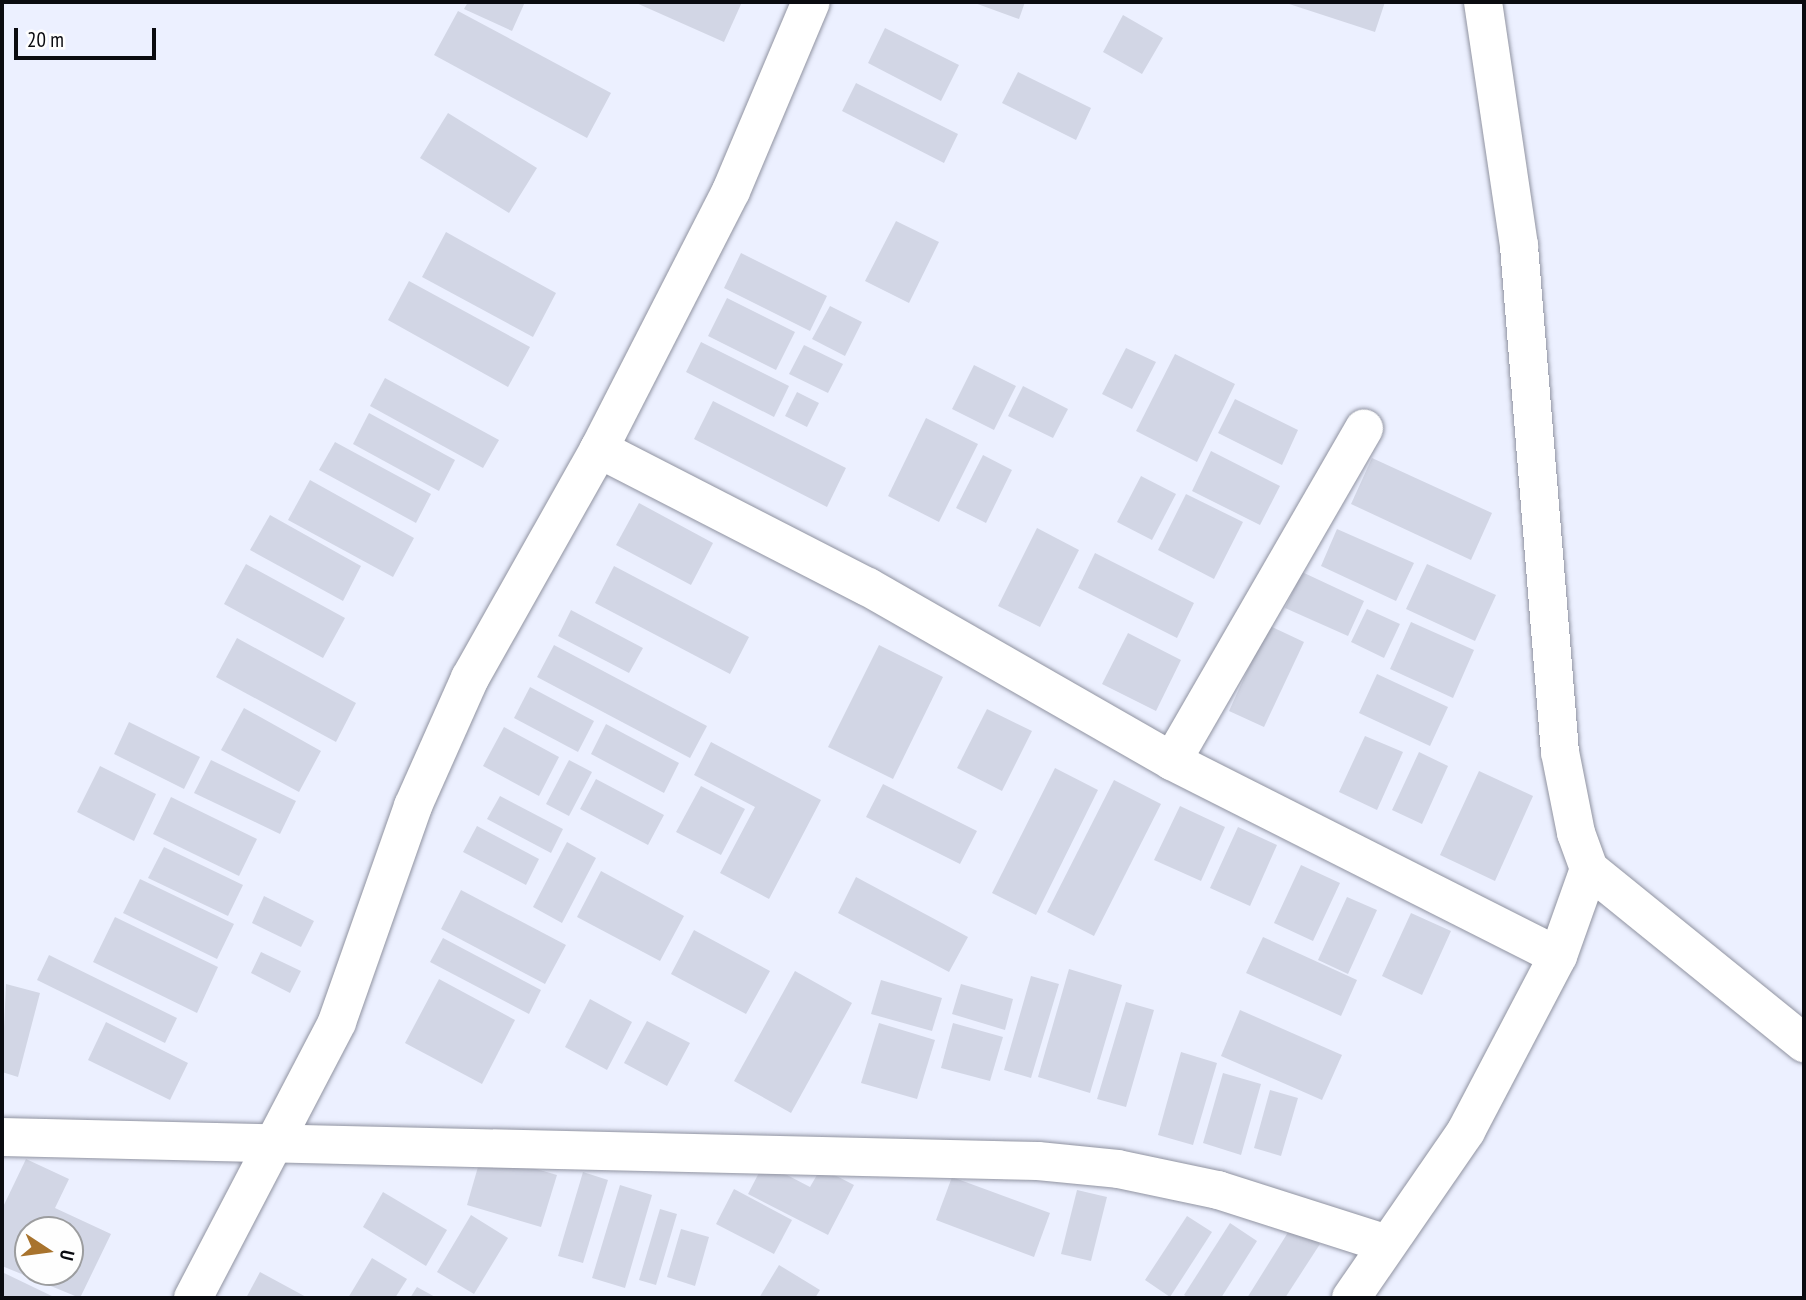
<!DOCTYPE html>
<html>
<head>
<meta charset="utf-8">
<style>
  body { margin:0 }
  #map { position:relative; width:1806px; height:1300px; overflow:hidden; background:#ecf0ff; font-family:"PT Sans Narrow",sans-serif }
  div>[style] { position:absolute }
  .building>* { inset:0; background:#d2d6e5 }
  .roads { filter:drop-shadow(0 0 2px #9093a1) drop-shadow(0 0 2px #9093a1) }
  .minor>* { height:38px; margin:-19px; padding:0 19px; transform-origin:19px; border-radius:19px; background:#fff }
  span { translate:-50% -50%; white-space:nowrap; text-align:center; line-height:1.15; -webkit-text-stroke:6px #fefefe; paint-order:stroke }
  .frame { position:absolute; inset:0; border:4px solid #0a0b10; pointer-events:none }
  .north { position:absolute; left:14px; top:1216px; width:70px; height:70px; box-sizing:border-box; background:#fefefe; border:2px solid #9c9d9f; border-radius:50%; rotate:103deg; font-size:19px; font-weight:700; line-height:28px; text-align:center; color:#0a0b10 }
  .north::after { content:''; display:block; margin:auto; width:24px; height:32px; background:#a8732d; clip-path:polygon(50% 0,100% 100%,50% 72%,0 100%) }
  .scale { position:absolute; left:14px; top:28px; width:142px; height:32px; box-sizing:border-box; border:4px solid #0a0b10; border-top:0; padding-left:9px; font-size:21px; line-height:24px; white-space:nowrap; color:#0a0b10; -webkit-text-stroke:5px #fefefe; paint-order:stroke }
</style>
</head>
<body>
<div id="map">
  <div class="building">
    <div style="clip-path:polygon(468px 2px,525px 2px,512px 31px,464px 9px)"></div>
    <div style="clip-path:polygon(634px 2px,742px 2px,724px 42px)"></div>
    <div style="clip-path:polygon(972px 2px,1025px 2px,1019px 19px)"></div>
    <div style="clip-path:polygon(1283px 2px,1385px 2px,1375px 32px)"></div>
    <div style="clip-path:polygon(458px 11px,611px 93px,587px 138px,434px 55px)"></div>
    <div style="clip-path:polygon(1123px 15px,1163px 38px,1142px 74px,1103px 52px)"></div>
    <div style="clip-path:polygon(885px 28px,959px 65px,941px 101px,868px 63px)"></div>
    <div style="clip-path:polygon(1018px 72px,1091px 108px,1076px 140px,1002px 103px)"></div>
    <div style="clip-path:polygon(856px 83px,958px 134px,944px 163px,842px 111px)"></div>
    <div style="clip-path:polygon(448px 113px,537px 168px,509px 213px,420px 158px)"></div>
    <div style="clip-path:polygon(896px 221px,939px 242px,909px 303px,865px 281px)"></div>
    <div style="clip-path:polygon(446px 232px,556px 293px,533px 337px,422px 277px)"></div>
    <div style="clip-path:polygon(741px 253px,827px 296px,810px 331px,724px 288px)"></div>
    <div style="clip-path:polygon(409px 281px,530px 347px,508px 387px,388px 320px)"></div>
    <div style="clip-path:polygon(727px 298px,795px 332px,776px 370px,708px 336px)"></div>
    <div style="clip-path:polygon(830px 306px,862px 322px,845px 356px,812px 339px)"></div>
    <div style="clip-path:polygon(701px 342px,789px 386px,774px 417px,686px 372px)"></div>
    <div style="clip-path:polygon(804px 345px,843px 364px,828px 393px,789px 374px)"></div>
    <div style="clip-path:polygon(1126px 348px,1156px 362px,1132px 409px,1102px 394px)"></div>
    <div style="clip-path:polygon(1175px 354px,1235px 384px,1197px 462px,1136px 431px)"></div>
    <div style="clip-path:polygon(974px 365px,1016px 386px,994px 430px,952px 409px)"></div>
    <div style="clip-path:polygon(385px 378px,499px 440px,483px 468px,370px 406px)"></div>
    <div style="clip-path:polygon(1023px 386px,1068px 409px,1053px 438px,1008px 416px)"></div>
    <div style="clip-path:polygon(797px 392px,819px 403px,807px 427px,785px 416px)"></div>
    <div style="clip-path:polygon(1235px 399px,1298px 430px,1282px 465px,1218px 433px)"></div>
    <div style="clip-path:polygon(713px 401px,846px 468px,827px 507px,694px 439px)"></div>
    <div style="clip-path:polygon(369px 413px,455px 460px,439px 491px,353px 444px)"></div>
    <div style="clip-path:polygon(926px 418px,978px 444px,939px 522px,888px 496px)"></div>
    <div style="clip-path:polygon(335px 442px,431px 494px,416px 523px,319px 470px)"></div>
    <div style="clip-path:polygon(1211px 451px,1280px 486px,1260px 525px,1192px 491px)"></div>
    <div style="clip-path:polygon(983px 455px,1012px 470px,986px 523px,956px 508px)"></div>
    <div style="clip-path:polygon(1372px 458px,1492px 513px,1471px 560px,1351px 504px)"></div>
    <div style="clip-path:polygon(1141px 476px,1176px 494px,1152px 540px,1117px 522px)"></div>
    <div style="clip-path:polygon(310px 480px,414px 538px,393px 577px,288px 520px)"></div>
    <div style="clip-path:polygon(1186px 494px,1243px 522px,1214px 579px,1158px 550px)"></div>
    <div style="clip-path:polygon(639px 503px,713px 543px,691px 585px,616px 545px)"></div>
    <div style="clip-path:polygon(270px 515px,361px 566px,343px 601px,250px 550px)"></div>
    <div style="clip-path:polygon(1037px 528px,1079px 550px,1040px 627px,998px 606px)"></div>
    <div style="clip-path:polygon(1337px 529px,1414px 563px,1396px 601px,1321px 566px)"></div>
    <div style="clip-path:polygon(1095px 553px,1194px 603px,1177px 638px,1078px 588px)"></div>
    <div style="clip-path:polygon(246px 564px,345px 618px,323px 658px,224px 604px)"></div>
    <div style="clip-path:polygon(1427px 564px,1496px 595px,1475px 641px,1406px 609px)"></div>
    <div style="clip-path:polygon(614px 566px,749px 637px,730px 674px,595px 603px)"></div>
    <div style="clip-path:polygon(1302px 572px,1364px 601px,1348px 636px,1285px 608px)"></div>
    <div style="clip-path:polygon(1367px 609px,1400px 624px,1384px 658px,1351px 642px)"></div>
    <div style="clip-path:polygon(571px 610px,643px 648px,629px 673px,558px 636px)"></div>
    <div style="clip-path:polygon(1411px 622px,1474px 650px,1453px 698px,1390px 669px)"></div>
    <div style="clip-path:polygon(1268px 625px,1304px 642px,1264px 727px,1229px 711px)"></div>
    <div style="clip-path:polygon(1128px 633px,1181px 660px,1156px 711px,1102px 684px)"></div>
    <div style="clip-path:polygon(237px 638px,356px 703px,336px 742px,216px 677px)"></div>
    <div style="clip-path:polygon(554px 645px,707px 726px,690px 758px,537px 677px)"></div>
    <div style="clip-path:polygon(879px 645px,943px 677px,893px 779px,828px 747px)"></div>
    <div style="clip-path:polygon(1377px 674px,1448px 707px,1430px 746px,1359px 713px)"></div>
    <div style="clip-path:polygon(530px 687px,594px 721px,578px 752px,514px 718px)"></div>
    <div style="clip-path:polygon(244px 708px,321px 751px,299px 792px,221px 750px)"></div>
    <div style="clip-path:polygon(987px 709px,1032px 731px,1002px 791px,957px 768px)"></div>
    <div style="clip-path:polygon(129px 722px,200px 757px,184px 789px,114px 754px)"></div>
    <div style="clip-path:polygon(606px 724px,679px 763px,664px 793px,591px 754px)"></div>
    <div style="clip-path:polygon(504px 727px,559px 757px,539px 796px,483px 766px)"></div>
    <div style="clip-path:polygon(1365px 736px,1403px 752px,1377px 810px,1339px 792px)"></div>
    <div style="clip-path:polygon(711px 742px,821px 800px,769px 899px,720px 873px,755px 807px,694px 775px)"></div>
    <div style="clip-path:polygon(1419px 752px,1448px 766px,1422px 824px,1392px 810px)"></div>
    <div style="clip-path:polygon(211px 760px,296px 801px,280px 834px,194px 793px)"></div>
    <div style="clip-path:polygon(569px 760px,592px 772px,569px 816px,546px 804px)"></div>
    <div style="clip-path:polygon(100px 766px,156px 794px,134px 841px,77px 812px)"></div>
    <div style="clip-path:polygon(1055px 768px,1098px 790px,1036px 915px,992px 893px)"></div>
    <div style="clip-path:polygon(1479px 771px,1533px 796px,1495px 881px,1440px 855px)"></div>
    <div style="clip-path:polygon(596px 779px,664px 815px,648px 845px,580px 809px)"></div>
    <div style="clip-path:polygon(1114px 780px,1161px 804px,1094px 936px,1047px 912px)"></div>
    <div style="clip-path:polygon(883px 784px,977px 831px,960px 864px,866px 817px)"></div>
    <div style="clip-path:polygon(701px 786px,745px 809px,721px 855px,676px 832px)"></div>
    <div style="clip-path:polygon(500px 796px,563px 829px,551px 853px,487px 819px)"></div>
    <div style="clip-path:polygon(171px 797px,257px 839px,239px 876px,153px 834px)"></div>
    <div style="clip-path:polygon(1180px 806px,1225px 827px,1201px 881px,1154px 860px)"></div>
    <div style="clip-path:polygon(477px 826px,539px 859px,526px 885px,463px 852px)"></div>
    <div style="clip-path:polygon(1238px 827px,1277px 845px,1250px 906px,1210px 888px)"></div>
    <div style="clip-path:polygon(567px 842px,596px 858px,562px 923px,533px 907px)"></div>
    <div style="clip-path:polygon(164px 847px,243px 885px,228px 916px,148px 878px)"></div>
    <div style="clip-path:polygon(1301px 865px,1340px 883px,1313px 941px,1274px 923px)"></div>
    <div style="clip-path:polygon(601px 871px,684px 916px,660px 961px,577px 917px)"></div>
    <div style="clip-path:polygon(856px 877px,968px 937px,949px 972px,838px 913px)"></div>
    <div style="clip-path:polygon(140px 879px,234px 924px,217px 959px,123px 913px)"></div>
    <div style="clip-path:polygon(461px 890px,566px 945px,545px 984px,441px 929px)"></div>
    <div style="clip-path:polygon(264px 896px,314px 921px,301px 947px,252px 923px)"></div>
    <div style="clip-path:polygon(1347px 897px,1377px 910px,1348px 974px,1318px 960px)"></div>
    <div style="clip-path:polygon(1411px 913px,1451px 931px,1422px 995px,1382px 976px)"></div>
    <div style="clip-path:polygon(115px 917px,218px 967px,197px 1013px,93px 962px)"></div>
    <div style="clip-path:polygon(694px 930px,770px 971px,746px 1014px,671px 974px)"></div>
    <div style="clip-path:polygon(1263px 937px,1357px 980px,1341px 1016px,1246px 973px)"></div>
    <div style="clip-path:polygon(443px 938px,541px 990px,529px 1014px,430px 962px)"></div>
    <div style="clip-path:polygon(261px 952px,301px 971px,290px 993px,251px 973px)"></div>
    <div style="clip-path:polygon(49px 955px,177px 1018px,165px 1043px,37px 980px)"></div>
    <div style="clip-path:polygon(1069px 969px,1122px 985px,1090px 1093px,1038px 1077px)"></div>
    <div style="clip-path:polygon(795px 971px,852px 1003px,791px 1113px,734px 1081px)"></div>
    <div style="clip-path:polygon(1031px 976px,1059px 984px,1031px 1078px,1004px 1070px)"></div>
    <div style="clip-path:polygon(439px 979px,515px 1020px,482px 1084px,405px 1043px)"></div>
    <div style="clip-path:polygon(881px 980px,942px 998px,932px 1031px,871px 1014px)"></div>
    <div style="clip-path:polygon(6px 984px,40px 993px,18px 1077px,2px 1072px)"></div>
    <div style="clip-path:polygon(961px 984px,1013px 999px,1005px 1030px,952px 1014px)"></div>
    <div style="clip-path:polygon(590px 999px,632px 1022px,607px 1070px,565px 1047px)"></div>
    <div style="clip-path:polygon(1126px 1002px,1154px 1010px,1126px 1107px,1097px 1099px)"></div>
    <div style="clip-path:polygon(1240px 1010px,1342px 1055px,1322px 1100px,1221px 1056px)"></div>
    <div style="clip-path:polygon(647px 1021px,690px 1043px,667px 1086px,624px 1063px)"></div>
    <div style="clip-path:polygon(106px 1022px,188px 1063px,170px 1100px,88px 1060px)"></div>
    <div style="clip-path:polygon(879px 1023px,935px 1040px,917px 1099px,861px 1083px)"></div>
    <div style="clip-path:polygon(953px 1023px,1003px 1037px,990px 1081px,941px 1068px)"></div>
    <div style="clip-path:polygon(1181px 1052px,1217px 1063px,1193px 1145px,1158px 1135px)"></div>
    <div style="clip-path:polygon(1223px 1073px,1261px 1084px,1241px 1155px,1203px 1143px)"></div>
    <div style="clip-path:polygon(1270px 1090px,1298px 1098px,1281px 1156px,1254px 1148px)"></div>
    <div style="clip-path:polygon(482px 1153px,557px 1175px,541px 1227px,467px 1205px)"></div>
    <div style="clip-path:polygon(evenodd,26px 1159px,69px 1179px,55px 1208px,111px 1234px,80px 1298px,2px 1266px,2px 1209px,26px 1159px,28px 1230px,70px 1230px,70px 1272px,28px 1272px,28px 1230px)"></div>
    <div style="clip-path:polygon(764px 1163px,810px 1187px,821px 1168px,854px 1185px,828px 1235px,748px 1194px)"></div>
    <div style="clip-path:polygon(583px 1172px,608px 1180px,583px 1263px,558px 1256px)"></div>
    <div style="clip-path:polygon(952px 1177px,1050px 1213px,1034px 1257px,936px 1220px)"></div>
    <div style="clip-path:polygon(620px 1185px,652px 1195px,625px 1288px,592px 1278px)"></div>
    <div style="clip-path:polygon(734px 1189px,792px 1220px,774px 1254px,716px 1224px)"></div>
    <div style="clip-path:polygon(1077px 1190px,1107px 1197px,1091px 1261px,1061px 1254px)"></div>
    <div style="clip-path:polygon(383px 1192px,447px 1230px,426px 1266px,363px 1227px)"></div>
    <div style="clip-path:polygon(660px 1209px,677px 1214px,656px 1285px,639px 1280px)"></div>
    <div style="clip-path:polygon(471px 1215px,508px 1238px,474px 1294px,437px 1272px)"></div>
    <div style="clip-path:polygon(1187px 1216px,1212px 1232px,1170px 1297px,1145px 1280px)"></div>
    <div style="clip-path:polygon(1230px 1223px,1257px 1241px,1221px 1298px,1189px 1298px,1184px 1295px)"></div>
    <div style="clip-path:polygon(1292px 1226px,1320px 1244px,1285px 1298px,1247px 1298px)"></div>
    <div style="clip-path:polygon(681px 1229px,709px 1237px,695px 1286px,667px 1277px)"></div>
    <div style="clip-path:polygon(372px 1258px,407px 1279px,395px 1298px,348px 1298px)"></div>
    <div style="clip-path:polygon(779px 1265px,820px 1290px,815px 1298px,759px 1298px)"></div>
    <div style="clip-path:polygon(2px 1272px,56px 1298px,2px 1298px)"></div>
    <div style="clip-path:polygon(260px 1272px,308px 1298px,246px 1298px)"></div>
    <div style="clip-path:polygon(417px 1287px,437px 1298px,410px 1298px)"></div>
  </div>
  <div class="roads">
    <div class="minor">
      <div style="left:1483px;top:2px;width:247px;rotate:81.6deg"></div>
      <div style="left:1519px;top:246px;width:508px;rotate:85.37deg"></div>
      <div style="left:1560px;top:752px;width:83px;rotate:78.8deg"></div>
      <div style="left:1576px;top:833px;width:38px;rotate:70deg"></div>
      <div style="left:1589px;top:869px;width:277px;rotate:39deg"></div>
      <div style="left:599px;top:449px;width:302px;rotate:27.2deg"></div>
      <div style="left:868px;top:587px;width:350px;rotate:29.8deg"></div>
      <div style="left:1172px;top:761px;width:432px;rotate:26.8deg"></div>
      <div style="left:1172px;top:761px;width:384px;rotate:-60deg"></div>
      <div style="left:2px;top:1137px;width:1036px;rotate:1.33deg"></div>
      <div style="left:1038px;top:1161px;width:80px;rotate:5.7deg"></div>
      <div style="left:1118px;top:1169px;width:102px;rotate:11.9deg"></div>
      <div style="left:1218px;top:1190px;width:177px;rotate:17.7deg"></div>
      <div style="left:193px;top:1298px;width:311px;rotate:-62.4deg"></div>
      <div style="left:337px;top:1022px;width:229px;rotate:-70.6deg"></div>
      <div style="left:413px;top:806px;width:140px;rotate:-66deg"></div>
      <div style="left:470px;top:678px;width:263px;rotate:-60.6deg"></div>
      <div style="left:599px;top:449px;width:290px;rotate:-62.9deg"></div>
      <div style="left:731px;top:191px;width:205px;rotate:-67.1deg"></div>
      <div style="left:1351px;top:1298px;width:203px;rotate:-55.4deg"></div>
      <div style="left:1466px;top:1131px;width:198px;rotate:-62.3deg"></div>
      <div style="left:1558px;top:956px;width:92px;rotate:-70.4deg"></div>
    </div>
  </div>
  <div class="frame"></div>
  <div class="north">U</div>
  <div class="scale">20 m</div>
</div>
</body>
</html>
